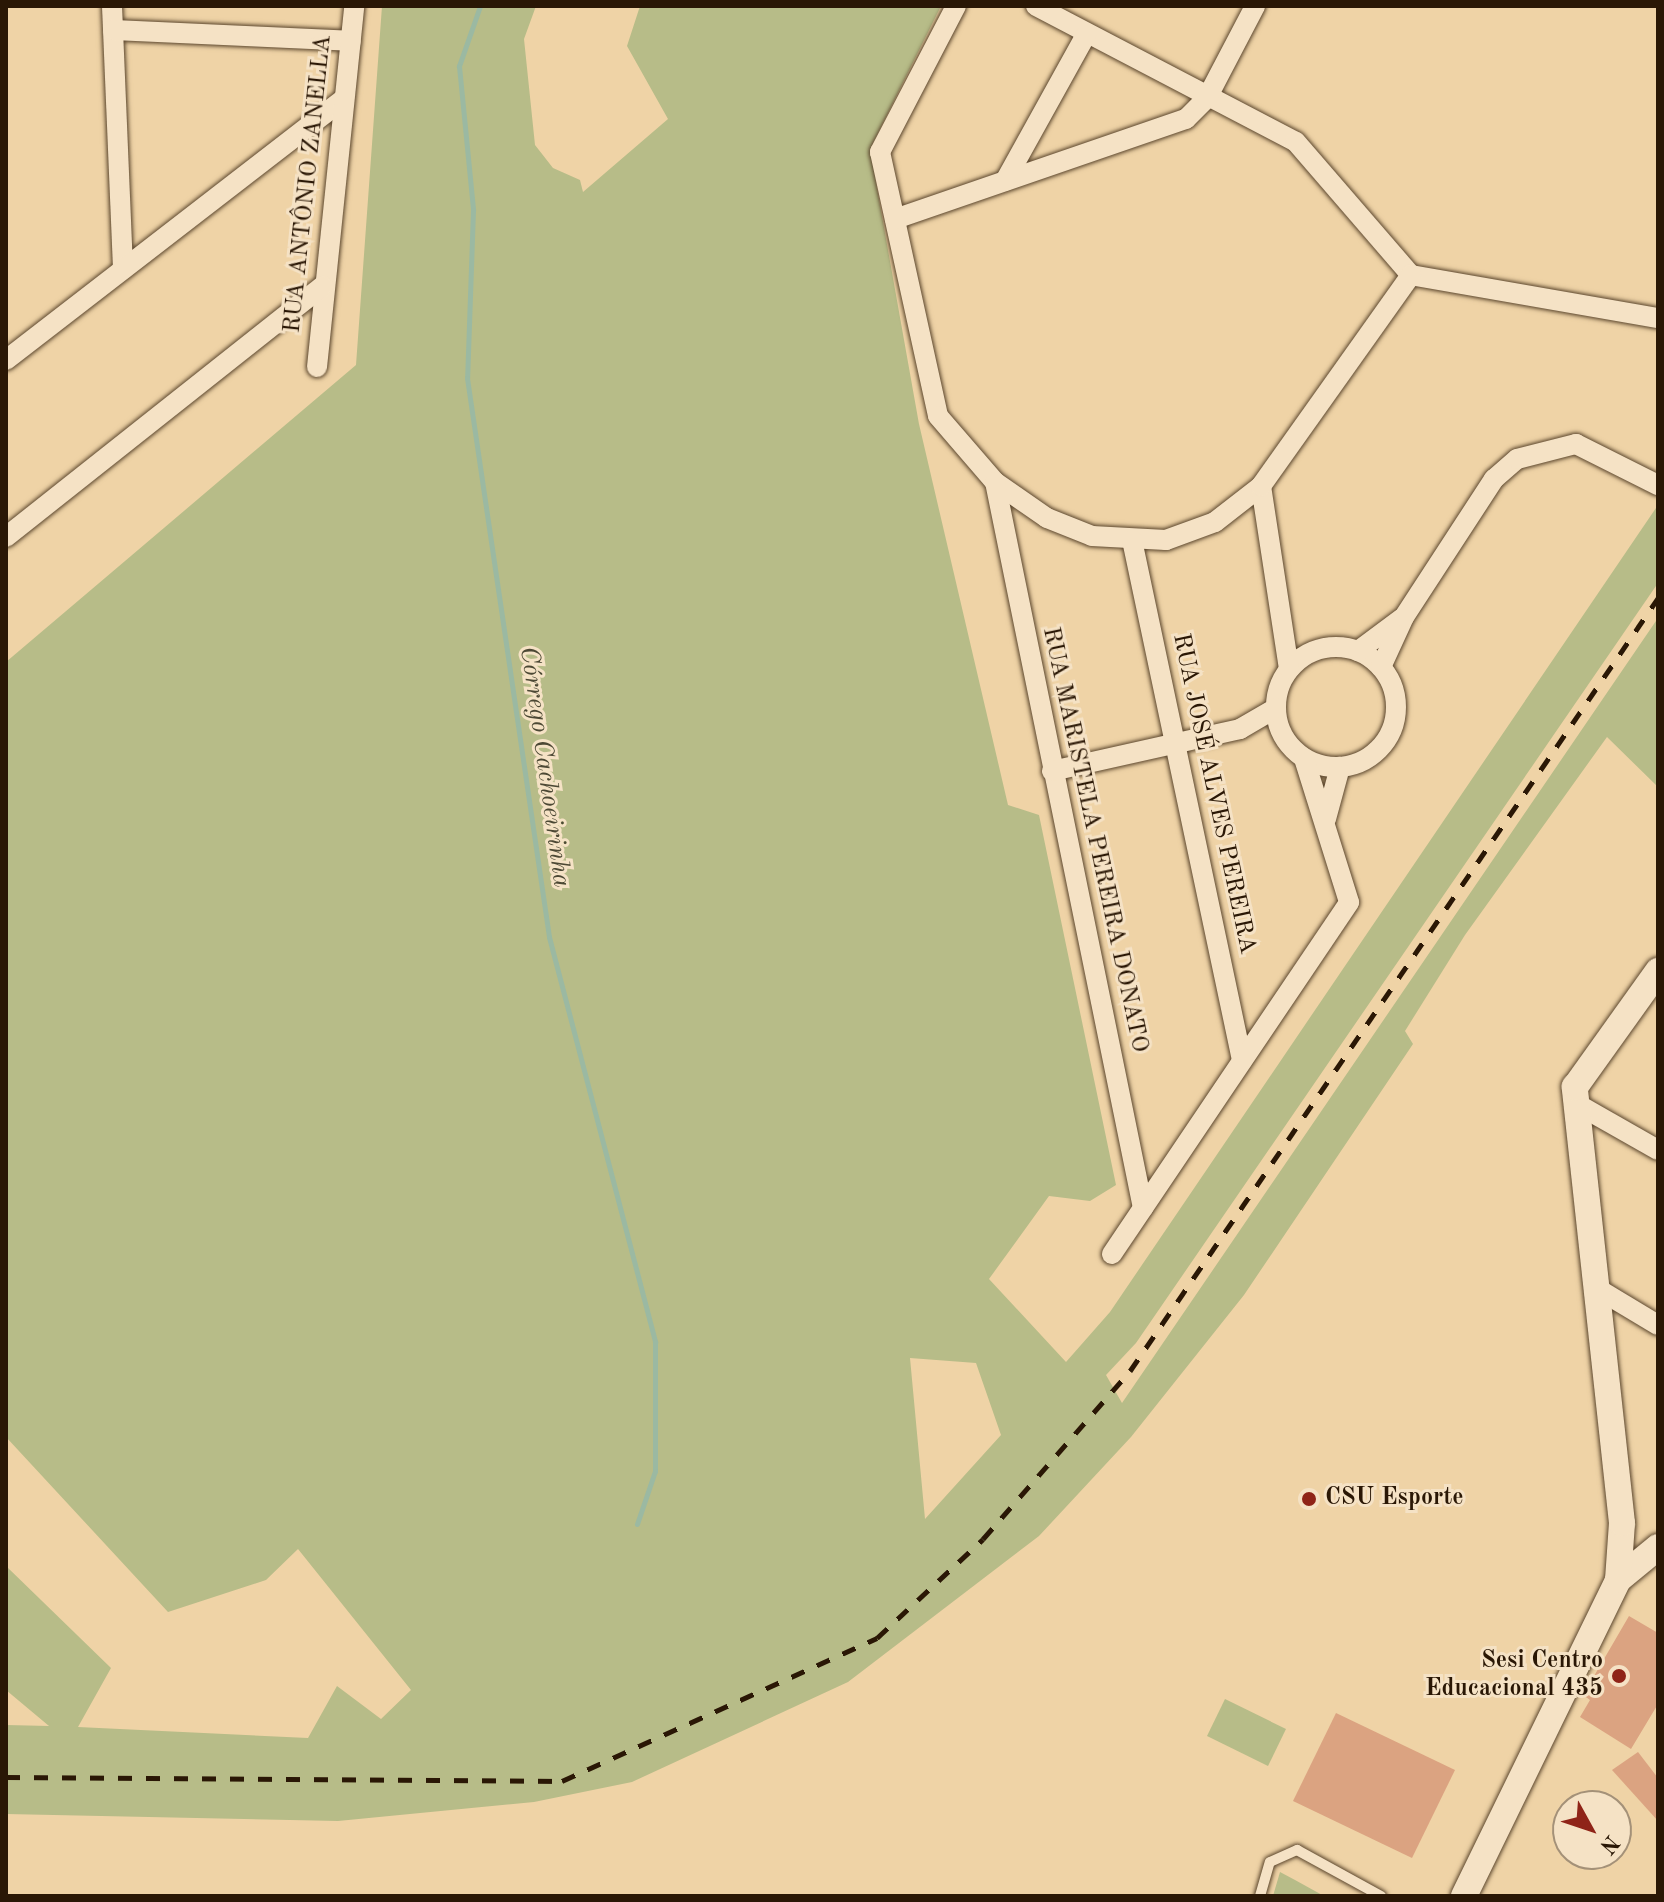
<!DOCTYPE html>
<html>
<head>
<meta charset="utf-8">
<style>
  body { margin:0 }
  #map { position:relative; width:1664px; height:1902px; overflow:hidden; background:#efd3a6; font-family:"Old Standard TT",serif }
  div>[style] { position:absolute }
  .green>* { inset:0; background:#b7bc88 }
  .stream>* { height:5px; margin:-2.5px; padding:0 2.5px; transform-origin:2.5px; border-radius:2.5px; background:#9bb9a2 }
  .building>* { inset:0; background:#dba381 }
  .roads { filter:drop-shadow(0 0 2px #5b462d) drop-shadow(0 0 2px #5b462d) }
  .service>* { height:10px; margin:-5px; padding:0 5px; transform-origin:5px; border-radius:5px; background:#f5e2c5 }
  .minor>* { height:20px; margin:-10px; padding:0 10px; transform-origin:10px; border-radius:10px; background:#f5e2c5 }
  .minor>.ring { margin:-10px; padding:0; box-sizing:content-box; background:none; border:20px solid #f5e2c5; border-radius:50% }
  .tertiary>* { height:26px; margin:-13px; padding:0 13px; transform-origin:13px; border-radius:13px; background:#f5e2c5 }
  .rail>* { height:5px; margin-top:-2.5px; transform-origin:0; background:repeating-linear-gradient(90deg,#2a1705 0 14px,transparent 0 28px) }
  .dots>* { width:22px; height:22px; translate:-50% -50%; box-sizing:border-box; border:4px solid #f5e2c5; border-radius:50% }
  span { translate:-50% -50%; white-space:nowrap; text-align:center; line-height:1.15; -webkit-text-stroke:6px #f5e2c5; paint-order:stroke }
  .street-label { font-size:24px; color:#2a1705 }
  .poi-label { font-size:24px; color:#2a1705; font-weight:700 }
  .left { translate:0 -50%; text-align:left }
  .right { translate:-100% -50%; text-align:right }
  .water-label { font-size:26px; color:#4c4834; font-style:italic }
  .frame { position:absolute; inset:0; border:8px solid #2a1705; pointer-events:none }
  .north { position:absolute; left:1552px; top:1790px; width:80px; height:80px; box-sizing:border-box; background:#f5e2c5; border:2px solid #a49178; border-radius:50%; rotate:130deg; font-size:22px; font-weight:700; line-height:32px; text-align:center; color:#2a1705 }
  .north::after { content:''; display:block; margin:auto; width:28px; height:36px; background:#8f2418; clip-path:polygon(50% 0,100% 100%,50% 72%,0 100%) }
</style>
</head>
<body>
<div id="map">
  <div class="green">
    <div style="clip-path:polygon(evenodd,382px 6px,536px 6px,524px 39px,535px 145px,553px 168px,580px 180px,583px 192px,668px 119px,627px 46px,640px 6px,941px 6px,870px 149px,919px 424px,1008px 805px,1039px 815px,1116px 1185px,1090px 1201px,1049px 1196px,989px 1279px,1066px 1362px,1110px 1312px,1658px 505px,1658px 583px,1136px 1343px,1106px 1375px,1122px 1403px,1658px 618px,1658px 787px,1607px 737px,1465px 935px,1405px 1031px,1413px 1044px,1244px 1295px,1131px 1437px,1039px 1536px,848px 1682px,632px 1782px,534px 1802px,338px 1821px,6px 1814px,6px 1725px,49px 1726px,6px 1690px,6px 1566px,111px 1668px,78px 1727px,308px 1738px,337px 1686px,381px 1719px,411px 1690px,298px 1549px,266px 1580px,168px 1612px,6px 1437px,6px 662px,356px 365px,382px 6px,910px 1358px,976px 1363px,1001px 1435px,925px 1519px,910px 1358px)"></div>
    <div style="clip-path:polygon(1225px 1699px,1286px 1729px,1268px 1766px,1207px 1736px)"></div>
    <div style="clip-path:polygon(1280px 1872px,1295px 1880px,1324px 1896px,1273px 1896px)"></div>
  </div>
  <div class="stream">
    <div style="left:480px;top:6px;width:64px;rotate:109.3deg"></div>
    <div style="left:459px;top:66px;width:145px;rotate:84.4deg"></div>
    <div style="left:473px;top:210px;width:168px;rotate:92deg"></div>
    <div style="left:467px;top:378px;width:565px;rotate:81.65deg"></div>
    <div style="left:549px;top:937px;width:419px;rotate:75.3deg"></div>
    <div style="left:655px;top:1342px;width:129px;rotate:90deg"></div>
    <div style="left:655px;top:1471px;width:56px;rotate:108.8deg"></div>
  </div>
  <div class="building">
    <div style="clip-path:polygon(1629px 1616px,1658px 1633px,1658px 1704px,1631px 1749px,1580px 1717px,1590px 1700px,1583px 1695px)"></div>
    <div style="clip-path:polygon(1336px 1713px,1455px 1770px,1412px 1858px,1293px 1801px)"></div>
    <div style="clip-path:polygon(1638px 1752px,1658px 1778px,1658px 1821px,1612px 1770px)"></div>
  </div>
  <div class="roads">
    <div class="service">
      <div style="left:1260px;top:1896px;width:35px;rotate:-74deg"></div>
      <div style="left:1270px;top:1862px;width:30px;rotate:-24deg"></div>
      <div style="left:1297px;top:1850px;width:96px;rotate:28.7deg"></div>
    </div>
    <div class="minor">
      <div style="left:112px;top:6px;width:263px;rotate:87.6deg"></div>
      <div style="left:956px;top:6px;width:165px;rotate:117.5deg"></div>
      <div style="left:880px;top:152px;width:270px;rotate:77.6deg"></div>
      <div style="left:938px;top:416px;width:87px;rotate:49.2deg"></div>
      <div style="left:995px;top:482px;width:63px;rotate:34.7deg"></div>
      <div style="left:1047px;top:518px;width:48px;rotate:21.8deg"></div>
      <div style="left:1092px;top:536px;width:74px;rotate:3.1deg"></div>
      <div style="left:1166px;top:540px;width:52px;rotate:-20.2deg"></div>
      <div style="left:1215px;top:522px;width:58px;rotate:-38deg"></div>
      <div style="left:1036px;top:6px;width:293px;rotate:27.6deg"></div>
      <div style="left:1296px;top:142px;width:176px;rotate:49.2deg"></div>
      <div style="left:1411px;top:275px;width:251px;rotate:9.9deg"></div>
      <div style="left:113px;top:30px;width:238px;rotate:2.6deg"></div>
      <div style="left:1005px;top:181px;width:169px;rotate:-61deg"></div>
      <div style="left:895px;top:219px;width:308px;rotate:-19deg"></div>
      <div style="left:1186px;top:119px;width:30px;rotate:-45deg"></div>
      <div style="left:1207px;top:98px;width:104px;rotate:-62.4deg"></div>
      <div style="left:6px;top:360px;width:425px;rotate:-37.7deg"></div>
      <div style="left:317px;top:367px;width:363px;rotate:-84.1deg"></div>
      <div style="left:995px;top:482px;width:741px;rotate:78.48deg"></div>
      <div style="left:6px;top:537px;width:404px;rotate:-38.4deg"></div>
      <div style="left:1132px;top:540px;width:532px;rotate:78.06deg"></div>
      <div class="ring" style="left:1276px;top:647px;width:100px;height:100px"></div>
      <div style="left:1358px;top:651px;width:54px;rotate:-36.7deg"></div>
      <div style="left:1381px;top:667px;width:55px;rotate:-65.3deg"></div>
      <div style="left:1404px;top:617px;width:165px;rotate:-56.9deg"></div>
      <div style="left:1494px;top:479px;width:30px;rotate:-41deg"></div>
      <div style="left:1517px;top:459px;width:61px;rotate:-14.3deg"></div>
      <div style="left:1576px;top:444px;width:92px;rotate:26.6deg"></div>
      <div style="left:1289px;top:669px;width:185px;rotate:-98.7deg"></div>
      <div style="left:1261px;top:486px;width:259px;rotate:-54.6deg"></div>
      <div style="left:1052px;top:771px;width:193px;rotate:-12.6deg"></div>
      <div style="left:1240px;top:729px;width:42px;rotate:-30.3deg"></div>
      <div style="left:1326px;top:819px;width:54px;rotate:-74.9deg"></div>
      <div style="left:1577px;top:1104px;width:93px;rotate:29.6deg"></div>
      <div style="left:1112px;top:1254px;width:424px;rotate:-56deg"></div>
      <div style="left:1349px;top:902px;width:151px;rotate:-107.4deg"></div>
      <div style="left:1598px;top:1289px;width:70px;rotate:31deg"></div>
    </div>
    <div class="tertiary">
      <div style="left:1618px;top:1580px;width:52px;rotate:-39.5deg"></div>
      <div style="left:1464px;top:1896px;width:352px;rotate:-64deg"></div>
      <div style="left:1618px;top:1580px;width:57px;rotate:-86deg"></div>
      <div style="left:1622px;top:1523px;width:439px;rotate:-96.2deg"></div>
      <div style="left:1575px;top:1087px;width:143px;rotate:-54.4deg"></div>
    </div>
  </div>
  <div class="rail">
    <div style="left:6px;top:1777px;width:556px;rotate:0.41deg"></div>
    <div style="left:562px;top:1781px;width:346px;rotate:-24.4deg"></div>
    <div style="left:877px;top:1638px;width:145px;rotate:-43deg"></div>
    <div style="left:983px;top:1539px;width:223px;rotate:-48.8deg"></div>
    <div style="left:1130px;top:1371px;width:936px;rotate:-55.66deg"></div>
  </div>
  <div class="dots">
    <div style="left:1309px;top:1499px;background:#8f2418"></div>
    <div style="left:1619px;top:1676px;background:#8f2418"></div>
  </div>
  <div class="street-label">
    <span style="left:309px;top:184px;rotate:-84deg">RUA ANTÔNIO ZANELLA</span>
    <span style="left:1213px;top:794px;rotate:78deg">RUA JOSÉ ALVES PEREIRA</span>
    <span style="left:1094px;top:840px;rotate:78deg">RUA MARISTELA PEREIRA DONATO</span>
  </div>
  <div class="poi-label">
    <span class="left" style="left:1325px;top:1499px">CSU Esporte</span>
    <span class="right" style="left:1603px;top:1676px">Sesi Centro<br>Educacional 435</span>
  </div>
  <div class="water-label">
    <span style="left:544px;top:767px;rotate:82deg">Córrego Cachoeirinha</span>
  </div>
  <div class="frame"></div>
  <div class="north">N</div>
</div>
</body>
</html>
